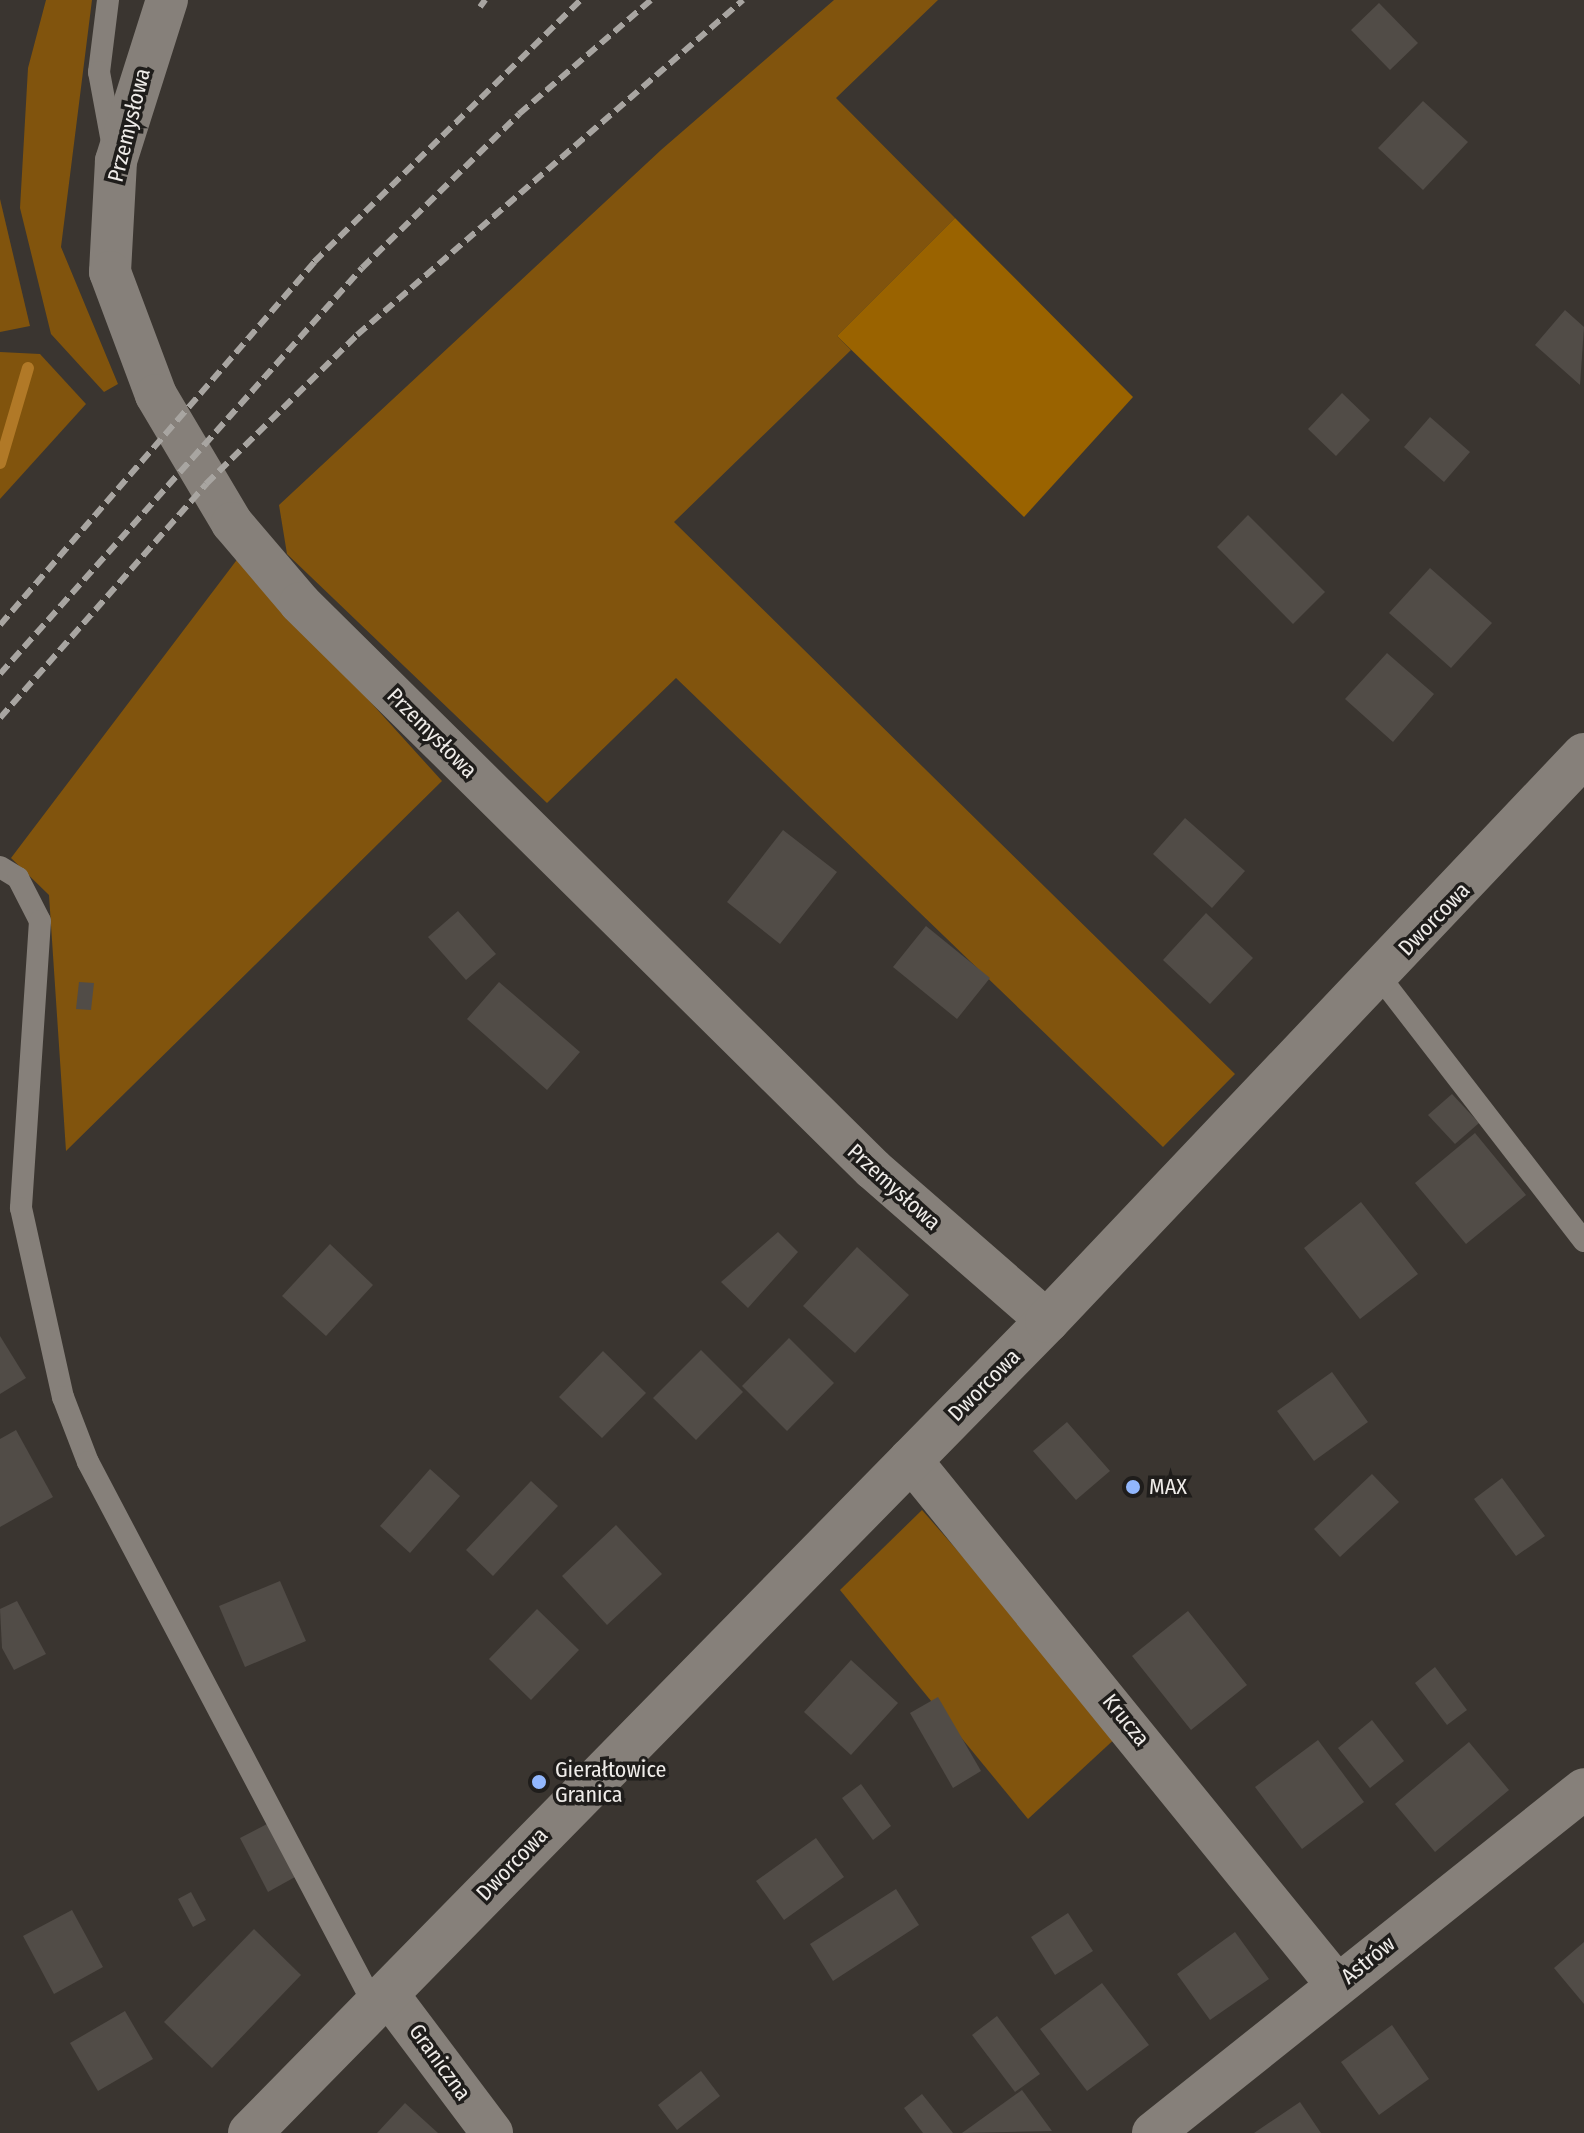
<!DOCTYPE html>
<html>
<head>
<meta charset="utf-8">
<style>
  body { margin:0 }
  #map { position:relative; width:1584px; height:2133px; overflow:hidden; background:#3a3530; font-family:"Fira Sans Condensed",sans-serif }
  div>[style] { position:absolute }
  .green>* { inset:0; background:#81540d }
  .forest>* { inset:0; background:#9a6300 }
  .stream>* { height:12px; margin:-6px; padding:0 6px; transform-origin:6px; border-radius:6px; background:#b17927 }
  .building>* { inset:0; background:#514c47 }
  .service>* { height:22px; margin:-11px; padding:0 11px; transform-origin:11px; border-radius:11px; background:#86807a }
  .minor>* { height:42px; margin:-21px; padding:0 21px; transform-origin:21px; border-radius:21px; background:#86807a }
  .secondary>* { height:44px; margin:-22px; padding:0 22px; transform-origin:22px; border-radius:22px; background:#86807a }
  .rail>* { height:6px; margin-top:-3px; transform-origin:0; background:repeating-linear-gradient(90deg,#a8a5a1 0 12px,transparent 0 18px) }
  .dots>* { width:22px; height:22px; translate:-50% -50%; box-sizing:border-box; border:4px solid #1f1d1b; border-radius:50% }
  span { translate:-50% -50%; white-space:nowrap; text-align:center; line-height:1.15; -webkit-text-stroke:7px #1f1d1b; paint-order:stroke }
  .street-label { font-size:22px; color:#efece9 }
  .poi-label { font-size:22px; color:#efece9 }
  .left { translate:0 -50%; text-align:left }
</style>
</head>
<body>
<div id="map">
  <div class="green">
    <div style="clip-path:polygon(46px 0,92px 0,61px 247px,118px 384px,104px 392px,51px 334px,20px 208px,28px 68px)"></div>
    <div style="clip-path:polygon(834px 0,938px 0,836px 98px,955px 218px,837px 336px,851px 350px,674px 522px,1235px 1074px,1163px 1147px,676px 678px,547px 803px,287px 554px,279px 505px,661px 150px)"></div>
    <div style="clip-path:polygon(0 199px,30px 326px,0 332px)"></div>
    <div style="clip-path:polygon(0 352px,40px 354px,86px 404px,0 499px)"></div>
    <div style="clip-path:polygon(239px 557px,442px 781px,66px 1151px,49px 895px,11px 858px)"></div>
    <div style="clip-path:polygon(922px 1510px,1119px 1735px,1028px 1819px,840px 1590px)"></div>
  </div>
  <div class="forest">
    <div style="clip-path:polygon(955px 218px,1133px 397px,1024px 517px,837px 336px)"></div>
  </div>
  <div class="stream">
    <div style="left:0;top:463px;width:99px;rotate:-73.6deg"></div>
  </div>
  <div class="building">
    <div style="clip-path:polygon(1379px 3px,1418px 43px,1390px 70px,1351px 30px)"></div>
    <div style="clip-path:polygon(1423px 101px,1468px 142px,1423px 190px,1378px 148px)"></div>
    <div style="clip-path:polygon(1565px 310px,1584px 327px,1580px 385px,1535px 345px)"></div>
    <div style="clip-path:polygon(1342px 393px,1370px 420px,1336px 456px,1308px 429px)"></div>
    <div style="clip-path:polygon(1430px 417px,1470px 452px,1444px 482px,1404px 447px)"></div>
    <div style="clip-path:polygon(1248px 515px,1325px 592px,1293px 624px,1217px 547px)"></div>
    <div style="clip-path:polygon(1430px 568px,1492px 623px,1451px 668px,1389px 613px)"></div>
    <div style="clip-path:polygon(1387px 653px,1434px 694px,1393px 742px,1345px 699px)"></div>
    <div style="clip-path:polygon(1185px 818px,1245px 871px,1212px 908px,1153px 854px)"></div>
    <div style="clip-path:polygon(783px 830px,837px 872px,780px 944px,727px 902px)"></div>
    <div style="clip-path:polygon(458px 911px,496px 954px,466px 980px,428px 937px)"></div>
    <div style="clip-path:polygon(1206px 913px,1253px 958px,1210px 1004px,1163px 960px)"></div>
    <div style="clip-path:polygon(926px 926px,990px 978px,957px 1019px,893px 967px)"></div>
    <div style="clip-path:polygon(79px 982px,94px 983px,91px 1010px,76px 1009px)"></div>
    <div style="clip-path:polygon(499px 982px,580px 1052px,547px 1090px,467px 1019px)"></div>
    <div style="clip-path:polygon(1452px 1094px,1479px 1123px,1455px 1144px,1428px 1115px)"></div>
    <div style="clip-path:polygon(1475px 1133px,1526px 1195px,1466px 1244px,1415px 1183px)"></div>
    <div style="clip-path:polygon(1361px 1202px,1418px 1274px,1360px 1319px,1304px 1248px)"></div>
    <div style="clip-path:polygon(778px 1232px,798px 1252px,748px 1308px,721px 1282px)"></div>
    <div style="clip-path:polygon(330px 1244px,373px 1285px,326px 1336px,282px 1296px)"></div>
    <div style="clip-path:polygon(857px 1247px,909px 1295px,855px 1353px,803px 1306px)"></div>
    <div style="clip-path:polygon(0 1336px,26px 1378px,0 1394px)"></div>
    <div style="clip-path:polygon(789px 1338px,834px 1383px,787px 1431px,742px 1386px)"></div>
    <div style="clip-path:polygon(701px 1350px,743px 1392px,696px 1440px,653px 1398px)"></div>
    <div style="clip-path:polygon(603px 1351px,646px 1393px,602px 1438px,559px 1397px)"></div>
    <div style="clip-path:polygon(1332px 1372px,1368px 1422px,1314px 1461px,1277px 1411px)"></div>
    <div style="clip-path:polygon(1067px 1422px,1110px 1471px,1076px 1500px,1033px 1451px)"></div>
    <div style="clip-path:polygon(16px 1430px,53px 1497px,0 1527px,0 1439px)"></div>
    <div style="clip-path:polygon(430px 1469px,460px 1496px,410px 1553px,380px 1526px)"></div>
    <div style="clip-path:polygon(1372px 1474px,1399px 1502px,1340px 1557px,1314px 1529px)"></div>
    <div style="clip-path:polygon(1502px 1478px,1545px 1536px,1516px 1556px,1474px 1499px)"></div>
    <div style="clip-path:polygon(531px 1481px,558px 1506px,493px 1576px,466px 1550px)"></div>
    <div style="clip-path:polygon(616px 1525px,662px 1574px,607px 1625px,562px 1576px)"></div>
    <div style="clip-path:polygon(280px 1581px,306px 1641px,245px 1667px,219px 1606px)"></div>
    <div style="clip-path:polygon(17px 1601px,46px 1654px,14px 1670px,2px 1648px,0 1609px)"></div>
    <div style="clip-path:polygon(537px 1609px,579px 1650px,531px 1700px,489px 1659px)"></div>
    <div style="clip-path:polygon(1188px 1611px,1247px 1685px,1191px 1730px,1132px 1656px)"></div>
    <div style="clip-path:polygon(851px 1660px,898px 1703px,851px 1755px,804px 1712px)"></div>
    <div style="clip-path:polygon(1435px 1667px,1467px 1710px,1447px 1725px,1415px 1683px)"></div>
    <div style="clip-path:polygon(938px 1697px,981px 1771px,953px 1788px,910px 1713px)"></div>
    <div style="clip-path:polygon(1372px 1720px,1404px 1761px,1370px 1788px,1338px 1748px)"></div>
    <div style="clip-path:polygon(1318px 1740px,1364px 1802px,1302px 1849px,1255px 1787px)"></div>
    <div style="clip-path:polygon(1469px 1742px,1509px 1790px,1435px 1852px,1395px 1804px)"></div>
    <div style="clip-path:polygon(861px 1784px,891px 1826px,873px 1840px,842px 1798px)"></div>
    <div style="clip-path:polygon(267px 1824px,295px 1877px,268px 1892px,240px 1838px)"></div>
    <div style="clip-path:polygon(816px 1838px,844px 1877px,784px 1920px,756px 1881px)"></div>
    <div style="clip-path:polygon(896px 1889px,919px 1925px,833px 1981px,810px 1944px)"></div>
    <div style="clip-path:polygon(191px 1892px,206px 1920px,193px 1927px,178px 1899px)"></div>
    <div style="clip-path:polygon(72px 1910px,103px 1967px,54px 1994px,23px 1936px)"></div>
    <div style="clip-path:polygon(1068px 1913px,1093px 1951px,1055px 1975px,1031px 1937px)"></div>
    <div style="clip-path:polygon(254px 1929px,301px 1975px,212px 2068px,164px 2022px)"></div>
    <div style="clip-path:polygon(1235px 1932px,1269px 1979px,1210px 2020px,1177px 1974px)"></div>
    <div style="clip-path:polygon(1584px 1942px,1584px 2004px,1554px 1968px)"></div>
    <div style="clip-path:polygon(1102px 1983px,1149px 2045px,1087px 2091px,1040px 2029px)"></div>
    <div style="clip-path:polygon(125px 2011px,153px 2059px,98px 2091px,70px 2043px)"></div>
    <div style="clip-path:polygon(997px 2016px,1040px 2074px,1015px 2092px,972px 2035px)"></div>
    <div style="clip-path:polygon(1392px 2025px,1429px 2079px,1379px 2115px,1341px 2062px)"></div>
    <div style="clip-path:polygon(701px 2071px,720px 2096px,677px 2130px,658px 2105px)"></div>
    <div style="clip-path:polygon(1022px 2090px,1052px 2131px,962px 2133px)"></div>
    <div style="clip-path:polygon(922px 2094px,953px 2133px,923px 2133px,904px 2108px)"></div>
    <div style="clip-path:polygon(1300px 2102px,1321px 2133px,1254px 2133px)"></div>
    <div style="clip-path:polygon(405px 2103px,438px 2133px,377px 2133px)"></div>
  </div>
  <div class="service">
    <div style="left:108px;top:0;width:73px;rotate:97.1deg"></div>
    <div style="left:99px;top:72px;width:82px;rotate:79.5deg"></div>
    <div style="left:0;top:867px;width:21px;rotate:31deg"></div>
    <div style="left:18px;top:878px;width:48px;rotate:62.9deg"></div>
    <div style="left:40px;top:921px;width:288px;rotate:93.8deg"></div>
    <div style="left:21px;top:1208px;width:194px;rotate:77.5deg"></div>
    <div style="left:63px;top:1397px;width:70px;rotate:69deg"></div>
    <div style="left:88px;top:1462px;width:614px;rotate:62.22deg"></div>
    <div style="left:1379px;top:976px;width:335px;rotate:52.3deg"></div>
  </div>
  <div class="minor">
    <div style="left:167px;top:0;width:169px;rotate:107.6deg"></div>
    <div style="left:116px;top:161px;width:111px;rotate:93.1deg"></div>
    <div style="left:110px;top:272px;width:131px;rotate:69.5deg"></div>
    <div style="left:156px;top:395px;width:149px;rotate:59.3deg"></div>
    <div style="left:232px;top:523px;width:105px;rotate:49.6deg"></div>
    <div style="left:300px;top:603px;width:805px;rotate:44.65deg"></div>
    <div style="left:873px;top:1169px;width:231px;rotate:41.1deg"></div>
    <div style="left:910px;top:1459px;width:677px;rotate:50.93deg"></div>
    <div style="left:387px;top:1993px;width:175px;rotate:53.1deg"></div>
    <div style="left:1153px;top:2133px;width:551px;rotate:-38.59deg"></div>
  </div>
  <div class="secondary">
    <div style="left:250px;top:2133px;width:1138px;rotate:-45.53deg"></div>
    <div style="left:1047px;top:1321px;width:780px;rotate:-46.51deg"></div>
  </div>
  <div class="rail">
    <div style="left:480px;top:7px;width:9px;rotate:-54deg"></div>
    <div style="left:0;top:625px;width:480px;rotate:-49.1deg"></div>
    <div style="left:314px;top:262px;width:374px;rotate:-44.5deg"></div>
    <div style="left:0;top:674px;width:544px;rotate:-48.28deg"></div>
    <div style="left:362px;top:268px;width:220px;rotate:-44.4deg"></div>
    <div style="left:519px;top:114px;width:174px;rotate:-40.8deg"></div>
    <div style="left:0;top:718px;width:312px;rotate:-48.6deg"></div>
    <div style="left:206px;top:484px;width:212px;rotate:-44.6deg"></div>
    <div style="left:357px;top:335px;width:511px;rotate:-40.95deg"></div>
  </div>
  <div class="dots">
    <div style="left:1133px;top:1487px;background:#92b7fd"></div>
    <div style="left:539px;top:1782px;background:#92b7fd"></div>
  </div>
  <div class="street-label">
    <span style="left:129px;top:125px;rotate:-76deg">Przemysłowa</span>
    <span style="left:432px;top:733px;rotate:45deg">Przemysłowa</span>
    <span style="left:1434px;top:919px;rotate:-46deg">Dworcowa</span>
    <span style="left:894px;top:1187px;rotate:42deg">Przemysłowa</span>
    <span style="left:984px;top:1385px;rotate:-45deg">Dworcowa</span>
    <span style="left:1126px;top:1720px;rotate:51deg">Krucza</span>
    <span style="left:512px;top:1864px;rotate:-46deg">Dworcowa</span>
    <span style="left:1368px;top:1960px;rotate:-39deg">Astrów</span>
    <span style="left:440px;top:2062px;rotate:54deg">Graniczna</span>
  </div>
  <div class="poi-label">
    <span class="left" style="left:1149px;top:1487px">MAX</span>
    <span class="left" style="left:555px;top:1782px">Gierałtowice<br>Granica</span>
  </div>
</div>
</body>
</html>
